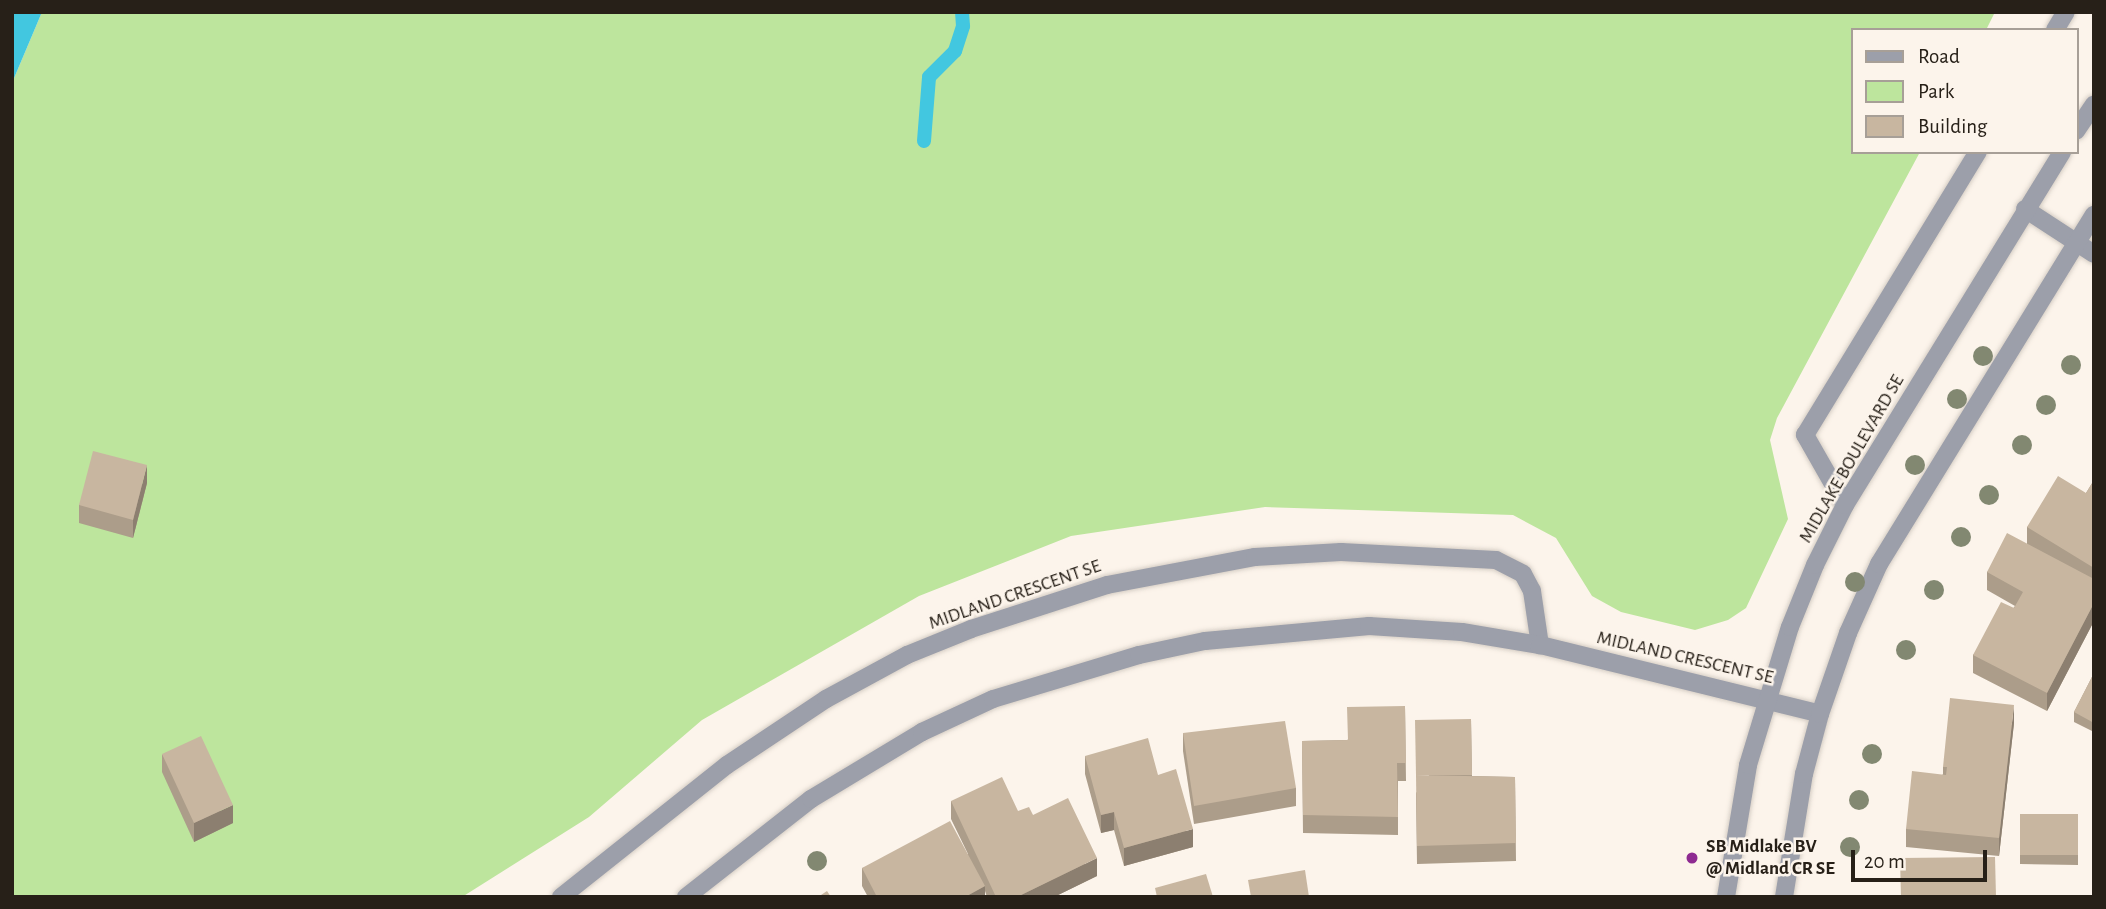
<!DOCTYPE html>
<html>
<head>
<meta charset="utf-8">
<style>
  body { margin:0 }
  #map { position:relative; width:2106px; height:909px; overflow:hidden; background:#fcf4eb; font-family:"Alegreya Sans",sans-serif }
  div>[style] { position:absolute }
  .green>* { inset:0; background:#bde59d }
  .water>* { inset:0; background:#42c7e0 }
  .stream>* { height:14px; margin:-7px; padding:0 7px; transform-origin:7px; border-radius:7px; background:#42c7e0 }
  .roads { filter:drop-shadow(0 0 2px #d6cec5) drop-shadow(0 0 2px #d6cec5) }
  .minor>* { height:18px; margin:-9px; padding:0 9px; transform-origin:9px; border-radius:9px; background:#9c9faa }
  .trees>* { width:20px; height:20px; margin:-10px; border-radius:50%; background:#828871 }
  .wall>* { inset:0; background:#ac9d8a }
  .shaded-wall>* { inset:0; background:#8c7f70 }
  .building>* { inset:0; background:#c8b6a0 }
  .dots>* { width:19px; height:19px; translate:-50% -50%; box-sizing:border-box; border:4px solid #fcf4eb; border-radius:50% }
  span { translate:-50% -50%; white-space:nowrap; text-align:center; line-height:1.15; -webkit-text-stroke:5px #fcf4eb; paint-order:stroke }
  .street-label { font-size:19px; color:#272018 }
  .poi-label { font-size:19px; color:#272018; font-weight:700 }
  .left { translate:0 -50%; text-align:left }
  .frame { position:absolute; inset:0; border:14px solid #272018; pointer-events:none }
  .legend { position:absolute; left:1851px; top:28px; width:228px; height:126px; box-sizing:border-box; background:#fcf4eb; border:2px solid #a79f97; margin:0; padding:9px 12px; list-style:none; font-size:21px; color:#272018 }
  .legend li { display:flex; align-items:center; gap:14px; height:35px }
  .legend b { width:35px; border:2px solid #a79f97 }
  .scale { position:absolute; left:1851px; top:850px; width:136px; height:32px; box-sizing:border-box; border:4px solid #272018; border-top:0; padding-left:9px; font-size:21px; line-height:24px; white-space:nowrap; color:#272018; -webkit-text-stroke:5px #fcf4eb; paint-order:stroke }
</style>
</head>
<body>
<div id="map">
  <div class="green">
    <div style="clip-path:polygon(42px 12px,1995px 12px,1986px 30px,1852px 30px,1852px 152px,1920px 152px,1777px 418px,1770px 440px,1788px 519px,1746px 608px,1728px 620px,1695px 630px,1621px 612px,1592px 596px,1556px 538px,1513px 515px,1265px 507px,1071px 536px,919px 596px,702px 720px,589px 817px,462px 897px,12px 897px,12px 83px)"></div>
  </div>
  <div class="water">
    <div style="clip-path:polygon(12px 12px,42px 12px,12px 83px)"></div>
  </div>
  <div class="stream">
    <div style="left:924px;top:141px;width:64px;rotate:-85.5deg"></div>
    <div style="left:929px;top:77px;width:37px;rotate:-45deg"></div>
    <div style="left:955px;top:51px;width:26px;rotate:-72deg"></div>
    <div style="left:963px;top:26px;width:14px;rotate:-94deg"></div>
  </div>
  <div class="roads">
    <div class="minor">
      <div style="left:2055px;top:30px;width:21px;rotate:-59deg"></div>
      <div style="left:2076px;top:131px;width:32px;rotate:-56deg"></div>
      <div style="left:2025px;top:209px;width:82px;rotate:33.1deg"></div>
      <div style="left:1845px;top:505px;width:81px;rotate:-119.7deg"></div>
      <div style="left:1805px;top:435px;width:332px;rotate:-58.6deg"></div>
      <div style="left:561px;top:897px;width:212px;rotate:-38.5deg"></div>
      <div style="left:727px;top:765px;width:119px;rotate:-33.7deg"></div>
      <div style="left:826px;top:699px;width:92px;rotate:-28.5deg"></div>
      <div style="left:907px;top:655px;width:69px;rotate:-22.1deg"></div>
      <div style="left:971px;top:629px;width:143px;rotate:-17.9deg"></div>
      <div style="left:1107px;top:585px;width:151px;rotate:-10.7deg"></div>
      <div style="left:1255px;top:557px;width:86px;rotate:-3.3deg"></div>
      <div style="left:1341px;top:552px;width:155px;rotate:3deg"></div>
      <div style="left:1496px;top:560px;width:30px;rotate:27deg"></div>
      <div style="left:1523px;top:574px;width:19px;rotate:62deg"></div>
      <div style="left:1532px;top:591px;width:55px;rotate:81.6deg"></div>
      <div style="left:686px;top:897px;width:159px;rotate:-38.1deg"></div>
      <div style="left:811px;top:799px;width:130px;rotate:-31.1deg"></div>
      <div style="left:922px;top:732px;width:78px;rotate:-24.9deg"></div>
      <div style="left:993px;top:699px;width:152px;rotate:-16.8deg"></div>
      <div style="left:1139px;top:655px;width:67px;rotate:-12deg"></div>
      <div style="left:1205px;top:641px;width:165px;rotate:-5.2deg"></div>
      <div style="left:1369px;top:626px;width:93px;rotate:3.7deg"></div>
      <div style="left:1462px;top:632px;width:79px;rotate:9.5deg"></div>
      <div style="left:1540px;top:645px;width:288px;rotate:13.8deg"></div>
      <div style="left:1726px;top:897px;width:134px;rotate:-80.5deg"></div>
      <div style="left:1748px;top:765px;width:144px;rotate:-73.1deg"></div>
      <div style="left:1790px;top:627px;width:67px;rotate:-68deg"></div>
      <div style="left:1815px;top:565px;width:67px;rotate:-63.4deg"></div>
      <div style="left:1845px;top:505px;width:414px;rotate:-58.4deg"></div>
      <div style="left:1784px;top:897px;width:125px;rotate:-80.8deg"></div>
      <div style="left:1804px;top:774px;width:62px;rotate:-75.1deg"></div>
      <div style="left:1820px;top:714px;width:86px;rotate:-70.9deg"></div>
      <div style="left:1848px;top:633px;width:76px;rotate:-65.8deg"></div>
      <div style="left:1879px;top:564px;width:410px;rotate:-58.4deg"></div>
    </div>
  </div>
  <div class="trees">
    <div style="left:1983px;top:356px"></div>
    <div style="left:2071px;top:365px"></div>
    <div style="left:1957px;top:399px"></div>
    <div style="left:2046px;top:405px"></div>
    <div style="left:2022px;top:445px"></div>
    <div style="left:1915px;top:465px"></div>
    <div style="left:1989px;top:495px"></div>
    <div style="left:1961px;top:537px"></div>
    <div style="left:1855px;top:582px"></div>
    <div style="left:1934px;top:590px"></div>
    <div style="left:1906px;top:650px"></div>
    <div style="left:1872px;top:754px"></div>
    <div style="left:1859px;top:800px"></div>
    <div style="left:1850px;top:847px"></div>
    <div style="left:817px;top:861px"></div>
  </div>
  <div class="wall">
    <div style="clip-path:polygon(2094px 480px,2094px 621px,2047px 711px,1973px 673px,1973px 655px,2015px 606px,1987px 590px,1987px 572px,2027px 544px,2027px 527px,2086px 493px)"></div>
    <div style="clip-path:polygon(147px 483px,133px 538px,79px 523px,79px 505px)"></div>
    <div style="clip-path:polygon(2094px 673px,2094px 732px,2074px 722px,2074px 712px)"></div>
    <div style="clip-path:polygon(1405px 706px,1406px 781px,1398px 781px,1398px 835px,1303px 833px,1302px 741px,1347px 740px)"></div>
    <div style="clip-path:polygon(1471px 719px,1472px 776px,1515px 777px,1516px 861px,1417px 864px,1416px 793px)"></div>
    <div style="clip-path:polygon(2014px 723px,1999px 856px,1906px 847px,1906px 829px,1943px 774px,1943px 767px)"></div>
    <div style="clip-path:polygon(1183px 733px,1296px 788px,1296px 806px,1194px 824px,1183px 751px)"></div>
    <div style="clip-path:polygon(162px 754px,233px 823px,194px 842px,162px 772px)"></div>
    <div style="clip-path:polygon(1085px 756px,1158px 775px,1193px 847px,1124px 866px,1114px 830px,1101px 833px,1085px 774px)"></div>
    <div style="clip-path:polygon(951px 801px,1018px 811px,1033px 815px,1097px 876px,1054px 897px,987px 897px,985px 891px,985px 897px,868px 897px,862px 886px,862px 868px,968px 854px,951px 819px)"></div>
    <div style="clip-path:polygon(2020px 814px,2078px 814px,2078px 865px,2020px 864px)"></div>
  </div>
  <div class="shaded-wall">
    <div style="clip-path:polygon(147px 465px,147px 483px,133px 538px,133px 520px)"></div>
    <div style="clip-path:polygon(2094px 603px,2094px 621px,2047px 711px,2047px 693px)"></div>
    <div style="clip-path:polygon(2014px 705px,2014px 723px,1999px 856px,1999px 838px)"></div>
    <div style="clip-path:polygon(233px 805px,233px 823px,194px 842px,194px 823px)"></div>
    <div style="clip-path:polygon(1114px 812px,1114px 830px,1101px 833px,1101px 815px)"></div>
    <div style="clip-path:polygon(1193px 829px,1193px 847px,1124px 866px,1124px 848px)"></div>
    <div style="clip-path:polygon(1097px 858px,1097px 876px,1054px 897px,1017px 897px)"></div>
    <div style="clip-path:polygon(985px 886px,985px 897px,965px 897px)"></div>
  </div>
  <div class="building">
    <div style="clip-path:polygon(93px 451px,147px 465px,133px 520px,79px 505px)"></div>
    <div style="clip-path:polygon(2058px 476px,2086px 493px,2094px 480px,2094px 568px,2027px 527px)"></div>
    <div style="clip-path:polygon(2007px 533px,2094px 579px,2094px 603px,2047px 693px,1973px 655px,2001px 602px,2014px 608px,2023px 592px,1987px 572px)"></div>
    <div style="clip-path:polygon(2094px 673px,2094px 723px,2074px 712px)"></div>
    <div style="clip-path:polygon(1950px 698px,2014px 705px,1999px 838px,1906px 829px,1912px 771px,1946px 775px,1947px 767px,1943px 767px)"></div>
    <div style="clip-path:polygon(1405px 706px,1406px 763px,1397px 763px,1398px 817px,1303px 815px,1302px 741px,1348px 740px,1347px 707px)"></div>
    <div style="clip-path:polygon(1471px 719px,1472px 775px,1416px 775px,1415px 720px)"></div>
    <div style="clip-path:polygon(1285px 721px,1296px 788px,1194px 806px,1183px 733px)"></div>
    <div style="clip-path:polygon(201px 736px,233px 805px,194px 823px,162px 754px)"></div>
    <div style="clip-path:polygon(1148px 738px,1158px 775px,1176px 769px,1193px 829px,1124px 848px,1114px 812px,1101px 815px,1085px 756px)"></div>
    <div style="clip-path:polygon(1416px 775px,1515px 777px,1516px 843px,1417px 846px)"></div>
    <div style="clip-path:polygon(1002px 777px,1018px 811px,1029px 807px,1033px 815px,1068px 798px,1097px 858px,1017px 897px,996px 897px,951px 801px)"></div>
    <div style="clip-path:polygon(2020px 814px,2078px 814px,2078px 855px,2020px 855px)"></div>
    <div style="clip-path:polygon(950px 821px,985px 886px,965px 897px,877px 897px,862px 868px)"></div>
    <div style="clip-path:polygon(1995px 857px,1996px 897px,1901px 897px,1900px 858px)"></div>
    <div style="clip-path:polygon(1305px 870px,1309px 897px,1251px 897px,1248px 880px)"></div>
    <div style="clip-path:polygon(1206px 874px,1213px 897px,1157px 897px,1155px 888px)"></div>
    <div style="clip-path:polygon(827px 891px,831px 897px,818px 897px)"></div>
  </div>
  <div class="dots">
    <div style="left:1692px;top:858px;background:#8e2a91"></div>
  </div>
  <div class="street-label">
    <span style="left:1852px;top:459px;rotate:-60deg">MIDLAKE BOULEVARD SE</span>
    <span style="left:1015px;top:595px;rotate:-19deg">MIDLAND CRESCENT SE</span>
    <span style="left:1685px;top:658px;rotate:13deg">MIDLAND CRESCENT SE</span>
  </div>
  <div class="poi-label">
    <span class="left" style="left:1706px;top:858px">SB Midlake BV<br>@ Midland CR SE</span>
  </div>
  <div class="frame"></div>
  <ul class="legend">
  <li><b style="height:9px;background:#9c9faa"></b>Road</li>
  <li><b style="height:19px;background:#bde59d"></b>Park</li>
  <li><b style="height:19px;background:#c8b6a0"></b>Building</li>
  </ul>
  <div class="scale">20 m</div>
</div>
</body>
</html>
